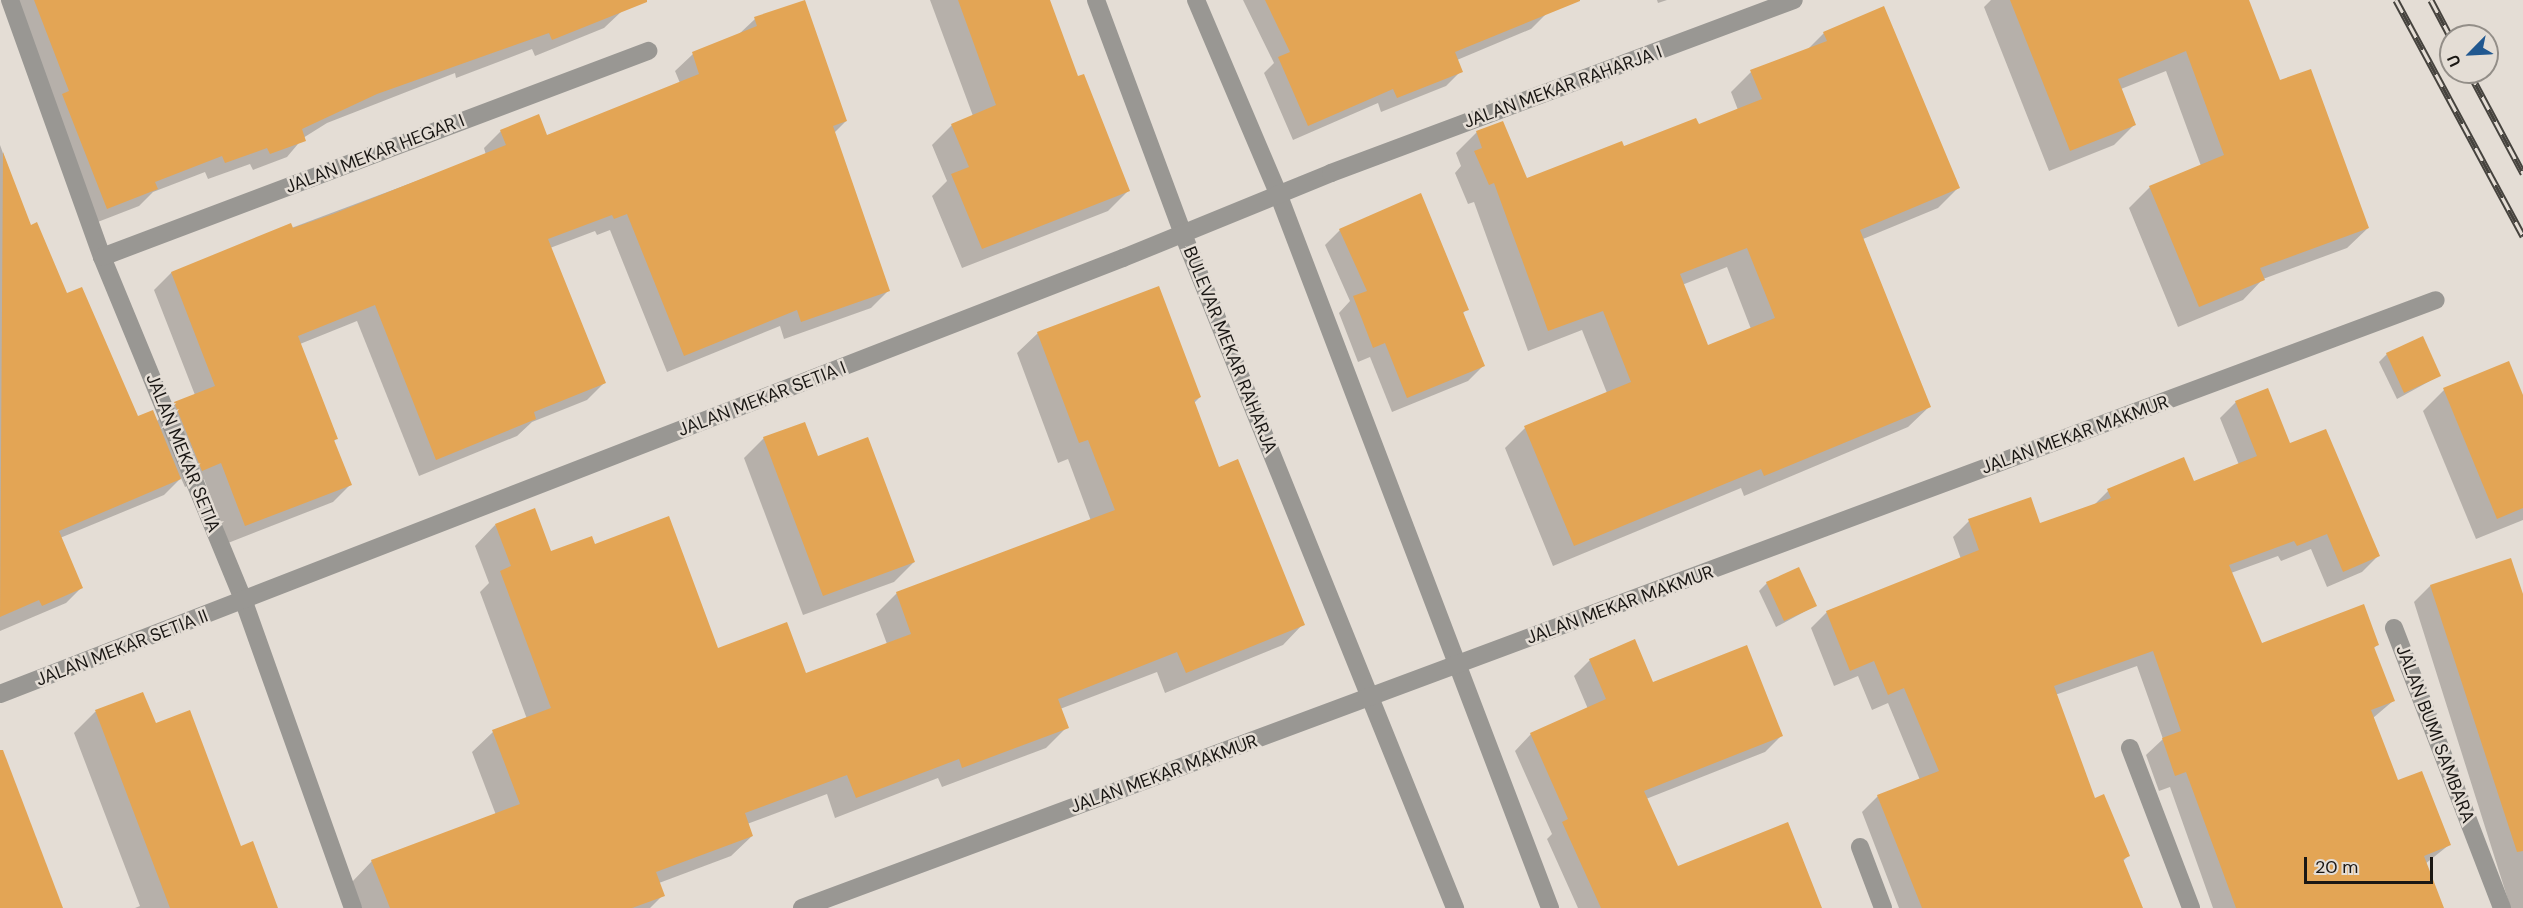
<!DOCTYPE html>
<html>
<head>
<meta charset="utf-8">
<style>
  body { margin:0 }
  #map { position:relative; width:2523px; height:908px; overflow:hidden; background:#e4ddd5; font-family:"DM Sans",sans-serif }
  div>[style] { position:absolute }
  .shadow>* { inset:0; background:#0003 }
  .building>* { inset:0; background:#e3a555 }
  .street>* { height:18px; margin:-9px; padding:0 9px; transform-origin:9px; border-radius:9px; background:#999793 }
  .rail>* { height:7px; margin-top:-3.5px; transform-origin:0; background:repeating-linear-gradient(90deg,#e4ddd5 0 14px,#46433e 0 28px); box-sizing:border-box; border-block:2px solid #46433e }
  span { translate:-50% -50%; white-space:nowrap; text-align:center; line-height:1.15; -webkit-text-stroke:5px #e4ddd5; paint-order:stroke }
  .street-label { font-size:18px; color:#1a1714 }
  .north { position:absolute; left:2439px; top:24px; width:60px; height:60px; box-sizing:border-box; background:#e4ddd5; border:2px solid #938e88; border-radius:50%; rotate:246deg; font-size:16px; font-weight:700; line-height:24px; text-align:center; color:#1a1714 }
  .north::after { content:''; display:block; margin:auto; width:21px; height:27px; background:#215890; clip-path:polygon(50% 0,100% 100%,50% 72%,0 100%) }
  .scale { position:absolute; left:2304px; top:857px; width:129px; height:27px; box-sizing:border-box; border:3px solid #1a1714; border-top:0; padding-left:8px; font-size:18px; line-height:21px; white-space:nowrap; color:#1a1714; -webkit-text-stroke:4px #e4ddd5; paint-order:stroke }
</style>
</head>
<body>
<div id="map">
  <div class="shadow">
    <div style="clip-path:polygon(13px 0,617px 0,622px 11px,604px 28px,535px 56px,532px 49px,456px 78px,455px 73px,327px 123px,303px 138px,287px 157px,253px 170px,250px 164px,208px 179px,205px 172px,153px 192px,139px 206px,90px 225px)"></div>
    <div style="clip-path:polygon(930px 0,1048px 0,1077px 78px,1128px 191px,1108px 211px,962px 268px,932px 196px,947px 181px,932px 145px,952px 125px,973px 116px)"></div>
    <div style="clip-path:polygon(1243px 0,1541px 0,1546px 14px,1531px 29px,1457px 60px,1461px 71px,1446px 86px,1381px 112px,1378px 103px,1293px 140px,1264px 73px,1274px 63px)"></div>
    <div style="clip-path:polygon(1657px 0,1667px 0,1658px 3px)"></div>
    <div style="clip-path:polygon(1991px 0,2247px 0,2280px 82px,2368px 228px,2347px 248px,2263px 279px,2243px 300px,2178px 327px,2129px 208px,2150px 187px,2201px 166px,2166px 71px,2121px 89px,2135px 124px,2114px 145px,2049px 171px,1984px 7px)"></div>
    <div style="clip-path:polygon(804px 2px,846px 121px,834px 133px,888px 291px,871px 308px,784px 339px,780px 326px,667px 372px,610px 230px,597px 235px,595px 231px,550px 248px,604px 383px,587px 400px,532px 422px,517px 436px,419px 476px,357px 321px,300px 344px,337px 438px,333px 442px,350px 485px,333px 502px,228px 543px,204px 479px,185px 487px,181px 478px,164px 495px,60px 538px,81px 588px,66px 603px,0 631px,0 145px,30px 227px,67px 295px,137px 418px,156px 422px,175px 403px,195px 395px,154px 290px,171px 273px,486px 155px,484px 148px,501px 131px,546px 136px,680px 83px,675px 71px,693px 54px,738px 35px,755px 19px)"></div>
    <div style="clip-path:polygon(evenodd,1824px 33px,1959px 187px,1938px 208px,1863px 239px,1929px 407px,1908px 427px,1744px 496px,1741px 488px,1553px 566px,1505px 448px,1525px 428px,1607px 393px,1582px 330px,1528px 351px,1474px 202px,1468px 204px,1455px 173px,1461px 166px,1456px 153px,1477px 132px,1526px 180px,1698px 126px,1738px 110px,1731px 92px,1751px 72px,1807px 50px,1824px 33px,1727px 267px,1751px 329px,1707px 347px,1682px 285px,1727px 267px)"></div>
    <div style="clip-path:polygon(1340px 230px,1467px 309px,1462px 314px,1483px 366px,1468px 381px,1392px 412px,1370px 357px,1358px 362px,1339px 313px,1350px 301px,1325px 245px)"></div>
    <div style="clip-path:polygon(1038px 333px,1200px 397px,1194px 403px,1218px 469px,1303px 624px,1283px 645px,1165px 693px,1157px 672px,1060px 709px,1067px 727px,1046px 748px,942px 787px,938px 778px,835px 818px,827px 794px,747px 824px,752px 836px,731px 856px,659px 883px,663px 895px,650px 908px,362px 908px,352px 882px,372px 861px,496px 815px,472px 752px,493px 732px,527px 719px,480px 592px,489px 583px,475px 546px,495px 525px,550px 553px,594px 546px,717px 650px,806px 675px,887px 644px,876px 614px,897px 593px,1091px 521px,1068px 459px,1058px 463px,1017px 353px)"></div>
    <div style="clip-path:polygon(2387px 354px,2439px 376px,2397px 399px,2379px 362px)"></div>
    <div style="clip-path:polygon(2444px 390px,2523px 399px,2523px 520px,2476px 539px,2423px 411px)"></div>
    <div style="clip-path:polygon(2236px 402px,2289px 445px,2378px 556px,2362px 572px,2327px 587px,2311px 549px,2281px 561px,2278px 556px,2231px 573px,2261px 645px,2377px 645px,2373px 649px,2393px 701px,2373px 718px,2397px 782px,2449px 845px,2425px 864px,2442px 908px,2213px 908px,2170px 787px,2159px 791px,2146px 755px,2163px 739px,2137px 666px,2055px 695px,2094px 800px,2129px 855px,2122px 862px,2142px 908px,1899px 908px,1862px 812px,1878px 796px,1920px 780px,1888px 703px,1872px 710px,1858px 676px,1834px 686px,1811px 628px,1827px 612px,1961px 559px,1953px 537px,1969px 521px,2039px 525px,2093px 506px,2108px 491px,2193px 483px,2239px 465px,2220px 418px)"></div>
    <div style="clip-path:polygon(764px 438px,817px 458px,914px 562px,894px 582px,803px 615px,744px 458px)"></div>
    <div style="clip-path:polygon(1767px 583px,1815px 606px,1776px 627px,1759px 591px)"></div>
    <div style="clip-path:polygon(2430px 586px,2523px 600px,2523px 908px,2508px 908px,2510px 906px,2414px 602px)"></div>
    <div style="clip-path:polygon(1590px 660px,1781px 736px,1765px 752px,1646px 799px,1677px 868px,1822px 908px,1578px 908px,1547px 839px,1552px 834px,1515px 751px,1531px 734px,1588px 709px,1574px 676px)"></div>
    <div style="clip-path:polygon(143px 694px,155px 725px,276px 908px,135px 908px,140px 906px,74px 733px,95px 712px)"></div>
  </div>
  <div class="building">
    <div style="clip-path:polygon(34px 0,647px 0,647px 2px,552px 40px,549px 33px,377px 94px,302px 129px,306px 141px,270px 154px,267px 148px,225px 163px,222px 156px,155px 182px,158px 189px,107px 209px,62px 94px,69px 91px)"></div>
    <div style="clip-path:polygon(805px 0,847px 121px,833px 126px,890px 291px,801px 322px,797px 310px,684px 356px,627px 214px,614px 219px,612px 215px,548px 239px,606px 383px,534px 412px,536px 419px,436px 460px,375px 305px,298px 336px,338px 439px,334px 440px,352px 485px,245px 526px,221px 463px,202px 471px,174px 402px,215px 386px,171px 272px,291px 223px,293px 228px,333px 214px,506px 145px,500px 130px,539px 114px,547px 135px,699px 74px,692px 52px,757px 26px,754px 17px)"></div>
    <div style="clip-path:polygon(958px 0,1050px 0,1078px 76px,1084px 74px,1130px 191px,982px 249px,951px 174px,969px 167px,951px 124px,996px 105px)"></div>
    <div style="clip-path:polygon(1265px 0,1580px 0,1580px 1px,1455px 52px,1463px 72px,1397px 98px,1393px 89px,1308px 126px,1278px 57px,1290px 52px)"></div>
    <div style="clip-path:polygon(2010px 0,2249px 0,2280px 80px,2311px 69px,2369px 228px,2260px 268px,2265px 280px,2199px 307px,2149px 186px,2224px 155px,2186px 51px,2118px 79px,2136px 125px,2070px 151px)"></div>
    <div style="clip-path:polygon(evenodd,1884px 6px,1960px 188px,1860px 230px,1931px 407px,1764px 476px,1761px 469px,1574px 546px,1524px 426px,1631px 382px,1603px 311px,1548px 331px,1494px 183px,1489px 185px,1474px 151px,1482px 148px,1476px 131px,1503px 121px,1527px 178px,1622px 141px,1624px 146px,1696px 118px,1699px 124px,1762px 99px,1750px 70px,1827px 41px,1823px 32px,1884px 6px,1747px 248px,1775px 318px,1708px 345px,1680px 274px,1747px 248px)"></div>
    <div style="clip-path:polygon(3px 152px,31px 225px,37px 222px,67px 293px,82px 287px,138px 416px,153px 410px,181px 479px,59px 531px,83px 588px,42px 606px,39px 600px,0 617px)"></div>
    <div style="clip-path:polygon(1421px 193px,1469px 310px,1463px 312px,1485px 366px,1407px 398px,1385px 343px,1373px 348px,1353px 296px,1367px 291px,1339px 229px)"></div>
    <div style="clip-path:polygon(1159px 286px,1201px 397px,1194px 400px,1219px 467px,1238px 459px,1305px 625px,1186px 673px,1177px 652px,1058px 699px,1069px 728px,962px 768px,959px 759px,856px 798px,847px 775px,745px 813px,753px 836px,656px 872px,665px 896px,632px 908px,390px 908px,371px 860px,520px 804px,492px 730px,551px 708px,500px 571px,511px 566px,495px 524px,535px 508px,551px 551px,592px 536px,595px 544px,669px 516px,718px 648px,787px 622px,806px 673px,911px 634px,896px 592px,1115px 510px,1088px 440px,1079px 443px,1037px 332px)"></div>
    <div style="clip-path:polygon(2423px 336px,2441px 376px,2404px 393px,2386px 353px)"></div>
    <div style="clip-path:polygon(2509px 361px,2523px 395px,2523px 508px,2497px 519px,2443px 388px)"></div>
    <div style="clip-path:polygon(2268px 388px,2290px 443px,2326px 429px,2380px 556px,2343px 572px,2327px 534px,2297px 546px,2294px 541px,2229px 565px,2262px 643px,2364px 604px,2379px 645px,2374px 647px,2395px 701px,2371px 710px,2398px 780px,2422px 771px,2451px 845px,2424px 856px,2444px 908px,2236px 908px,2186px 772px,2175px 776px,2162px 738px,2181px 731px,2153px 651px,2054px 686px,2095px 798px,2104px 794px,2130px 856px,2123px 859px,2143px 908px,1922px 908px,1877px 795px,1939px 771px,1904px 688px,1888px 695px,1874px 661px,1850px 671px,1826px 611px,1979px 550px,1968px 519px,2031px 497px,2040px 523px,2111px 498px,2107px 489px,2184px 457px,2194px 481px,2257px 456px,2235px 401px)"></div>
    <div style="clip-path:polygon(805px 422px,818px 456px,868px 437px,915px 562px,823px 596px,763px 437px)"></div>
    <div style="clip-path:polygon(2511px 558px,2523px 594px,2523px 851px,2517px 852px,2430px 585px)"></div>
    <div style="clip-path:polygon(1799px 567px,1817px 606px,1784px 621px,1766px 582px)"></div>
    <div style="clip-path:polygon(1635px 639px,1653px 682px,1747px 645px,1783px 736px,1644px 791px,1678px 866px,1788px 822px,1822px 908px,1601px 908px,1562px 822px,1568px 819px,1530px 733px,1606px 699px,1589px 659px)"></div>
    <div style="clip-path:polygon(143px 692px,156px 723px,190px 710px,241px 846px,253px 841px,278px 908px,170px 908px,95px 710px)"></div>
    <div style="clip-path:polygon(0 750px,3px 750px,63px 908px,0 908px)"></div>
  </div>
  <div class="street">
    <div style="left:10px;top:0;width:273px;rotate:70.3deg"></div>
    <div style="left:102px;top:257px;width:373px;rotate:67.6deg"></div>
    <div style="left:244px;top:602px;width:325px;rotate:70.4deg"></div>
    <div style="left:1096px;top:0;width:250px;rotate:69.6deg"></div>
    <div style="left:1183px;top:234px;width:727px;rotate:68.02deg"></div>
    <div style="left:1196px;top:0;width:213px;rotate:67deg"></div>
    <div style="left:1279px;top:196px;width:762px;rotate:69.16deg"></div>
    <div style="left:102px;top:257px;width:584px;rotate:-20.67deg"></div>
    <div style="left:2394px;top:628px;width:300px;rotate:68.9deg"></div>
    <div style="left:0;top:694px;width:1205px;rotate:-21.22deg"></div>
    <div style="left:1123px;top:258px;width:225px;rotate:-22.2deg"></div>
    <div style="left:1331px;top:173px;width:494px;rotate:-20.5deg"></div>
    <div style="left:2130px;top:748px;width:171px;rotate:69.1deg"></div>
    <div style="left:1860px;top:847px;width:65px;rotate:69.3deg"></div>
    <div style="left:802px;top:908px;width:1743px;rotate:-20.41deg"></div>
  </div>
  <div class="rail">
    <div style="left:2396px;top:0;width:268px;rotate:61.7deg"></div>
    <div style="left:2431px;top:0;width:43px;rotate:62.2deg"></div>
    <div style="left:2469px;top:72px;width:115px;rotate:61.9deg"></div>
  </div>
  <div class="street-label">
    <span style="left:1563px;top:87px;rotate:-20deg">JALAN MEKAR RAHARJA I</span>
    <span style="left:375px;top:154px;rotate:-21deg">JALAN MEKAR HEGAR I</span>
    <span style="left:1230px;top:350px;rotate:68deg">BULEVAR MEKAR RAHARJA</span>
    <span style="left:762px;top:399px;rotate:-21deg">JALAN MEKAR SETIA I</span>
    <span style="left:2075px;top:435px;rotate:-20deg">JALAN MEKAR MAKMUR</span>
    <span style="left:183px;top:453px;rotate:68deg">JALAN MEKAR SETIA</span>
    <span style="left:1620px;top:605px;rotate:-20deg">JALAN MEKAR MAKMUR</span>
    <span style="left:122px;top:648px;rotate:-21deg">JALAN MEKAR SETIA II</span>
    <span style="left:2435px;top:734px;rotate:69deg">JALAN BUMI SAMBARA</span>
    <span style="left:1164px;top:774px;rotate:-20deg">JALAN MEKAR MAKMUR</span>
  </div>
  <div class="north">U</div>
  <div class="scale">20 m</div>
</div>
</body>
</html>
